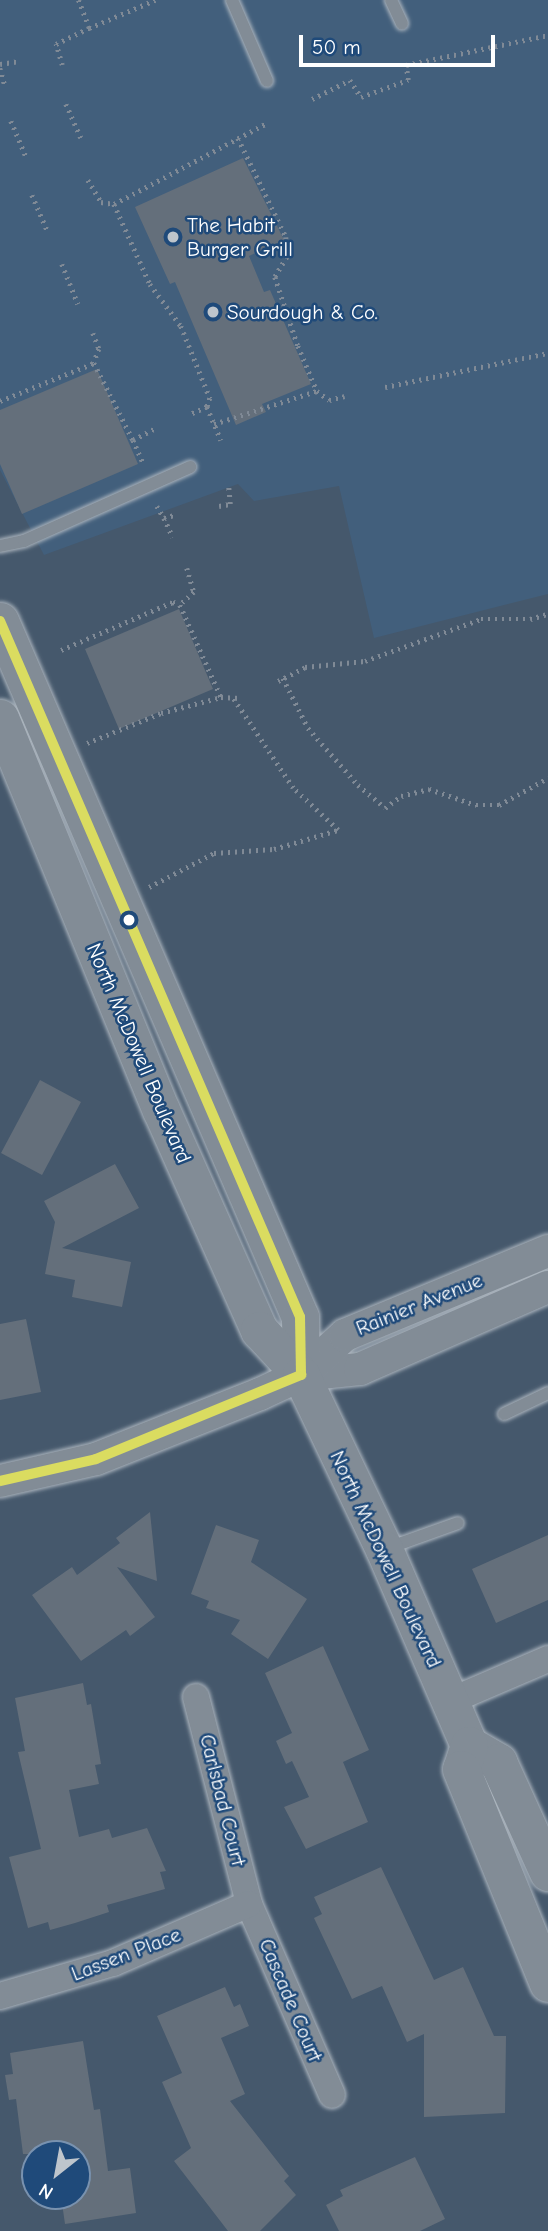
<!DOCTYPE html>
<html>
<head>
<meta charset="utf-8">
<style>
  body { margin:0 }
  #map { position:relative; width:548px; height:2231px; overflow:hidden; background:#45586c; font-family:"Comic Neue",sans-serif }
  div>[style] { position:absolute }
  .built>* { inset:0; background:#425f7c }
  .building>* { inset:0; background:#646f7b }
  .path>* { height:4.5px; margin-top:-2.25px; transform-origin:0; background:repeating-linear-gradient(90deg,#808a96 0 2px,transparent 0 7px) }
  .roads { filter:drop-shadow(0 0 2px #abb4bd) drop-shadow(0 0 2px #abb4bd) }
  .service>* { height:12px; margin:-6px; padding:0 6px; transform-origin:6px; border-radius:6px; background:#828c96 }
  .minor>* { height:26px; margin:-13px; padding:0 13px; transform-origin:13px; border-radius:13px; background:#828c96 }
  .tertiary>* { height:32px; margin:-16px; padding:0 16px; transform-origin:16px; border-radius:16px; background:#828c96 }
  .secondary>* { height:37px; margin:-18.5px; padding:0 18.5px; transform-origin:18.5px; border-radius:18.5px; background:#828c96 }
  .bus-1>* { height:10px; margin:-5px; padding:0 5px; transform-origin:5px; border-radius:5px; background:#dadc60 }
  .dots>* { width:19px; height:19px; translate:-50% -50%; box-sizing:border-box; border:4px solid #1f4a7a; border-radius:50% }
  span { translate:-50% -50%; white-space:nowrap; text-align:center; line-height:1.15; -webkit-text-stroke:5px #1f4a7a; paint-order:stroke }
  .poi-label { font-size:21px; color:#fff }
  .left { translate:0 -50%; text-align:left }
  .street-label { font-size:21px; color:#fff }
  .north { position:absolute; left:21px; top:2140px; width:70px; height:70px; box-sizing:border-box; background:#1f4a7a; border:2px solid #7992af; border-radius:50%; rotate:211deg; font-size:19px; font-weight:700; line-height:28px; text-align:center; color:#fff }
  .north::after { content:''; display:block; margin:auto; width:24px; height:32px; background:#bec5cc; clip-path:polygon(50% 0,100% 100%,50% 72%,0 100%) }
  .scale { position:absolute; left:299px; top:35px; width:196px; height:32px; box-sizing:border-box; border:4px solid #fff; border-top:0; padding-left:9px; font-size:21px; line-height:24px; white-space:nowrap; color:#fff; -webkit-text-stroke:5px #1f4a7a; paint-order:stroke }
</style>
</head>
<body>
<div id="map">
  <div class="built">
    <div style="clip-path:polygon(0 0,548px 0,548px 594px,374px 638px,339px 486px,254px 501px,238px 484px,44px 555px,0 470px)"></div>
  </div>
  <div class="building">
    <div style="clip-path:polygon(243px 158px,284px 240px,249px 256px,264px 292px,270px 290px,311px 384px,262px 404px,266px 412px,236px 425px,175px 282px,170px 284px,135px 207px)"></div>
    <div style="clip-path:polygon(97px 369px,138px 464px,22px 514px,0 464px,0 410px)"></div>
    <div style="clip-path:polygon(179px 609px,213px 689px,119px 729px,85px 649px)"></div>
    <div style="clip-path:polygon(40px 1080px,81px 1102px,42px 1175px,1px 1153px)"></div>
    <div style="clip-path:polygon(115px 1164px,139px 1208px,62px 1248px,131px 1262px,122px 1307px,72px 1297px,75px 1280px,45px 1274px,55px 1222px,44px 1201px)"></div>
    <div style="clip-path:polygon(26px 1319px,41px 1392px,0 1400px,0 1324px)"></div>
    <div style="clip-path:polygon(150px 1512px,157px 1581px,117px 1567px,155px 1617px,130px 1636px,126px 1630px,81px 1661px,32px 1595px,72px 1567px,77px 1575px,120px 1543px,116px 1538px)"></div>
    <div style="clip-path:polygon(216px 1525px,259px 1540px,251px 1562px,307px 1599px,268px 1659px,231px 1634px,240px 1620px,206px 1608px,209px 1601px,191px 1594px)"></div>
    <div style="clip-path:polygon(548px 1535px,548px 1600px,496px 1623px,472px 1569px)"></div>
    <div style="clip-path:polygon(323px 1646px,369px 1750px,343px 1762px,368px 1822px,306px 1849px,284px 1807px,309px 1797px,292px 1761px,286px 1764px,276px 1741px,292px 1733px,265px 1673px)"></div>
    <div style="clip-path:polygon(83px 1683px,87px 1705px,91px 1704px,101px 1764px,95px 1765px,99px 1784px,69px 1790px,79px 1837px,109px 1829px,112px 1838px,147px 1828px,166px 1871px,160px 1872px,165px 1889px,107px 1905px,109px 1912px,75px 1923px,50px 1930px,48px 1922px,28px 1928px,9px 1857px,41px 1849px,18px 1752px,25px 1751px,15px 1698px)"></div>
    <div style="clip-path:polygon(381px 1867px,434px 1980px,463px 1967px,494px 2036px,506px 2036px,505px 2113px,424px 2117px,424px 2034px,407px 2042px,382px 1986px,352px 1999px,314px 1918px,322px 1914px,314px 1897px)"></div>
    <div style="clip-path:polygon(225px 1987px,234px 2007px,240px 2004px,249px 2026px,221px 2038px,245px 2094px,230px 2101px,289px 2176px,284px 2181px,296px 2195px,260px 2231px,228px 2231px,174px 2161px,191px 2148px,162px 2082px,182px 2073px,157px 2016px)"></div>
    <div style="clip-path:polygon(83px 2041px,94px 2110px,100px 2109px,108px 2171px,130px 2168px,136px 2213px,65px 2224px,61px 2196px,77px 2196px,77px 2154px,23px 2154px,16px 2099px,9px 2100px,5px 2075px,13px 2074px,10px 2053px)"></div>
    <div style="clip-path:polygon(415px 2157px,445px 2219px,420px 2231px,339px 2231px,326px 2205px,343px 2196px,340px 2190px)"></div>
  </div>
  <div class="path">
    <div style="left:89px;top:28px;width:72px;rotate:-23deg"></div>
    <div style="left:0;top:64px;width:18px;rotate:-9deg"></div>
    <div style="left:62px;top:65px;width:22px;rotate:-106deg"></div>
    <div style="left:56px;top:44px;width:37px;rotate:-26deg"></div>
    <div style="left:89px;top:28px;width:30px;rotate:-111deg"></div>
    <div style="left:0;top:68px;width:18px;rotate:74deg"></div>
    <div style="left:312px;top:99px;width:42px;rotate:-26.6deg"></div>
    <div style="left:350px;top:80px;width:20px;rotate:57deg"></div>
    <div style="left:361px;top:97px;width:50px;rotate:-19.9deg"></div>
    <div style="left:408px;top:80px;width:15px;rotate:-98deg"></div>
    <div style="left:406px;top:65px;width:145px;rotate:-11.9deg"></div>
    <div style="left:66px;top:104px;width:37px;rotate:66deg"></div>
    <div style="left:11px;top:121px;width:39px;rotate:67deg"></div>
    <div style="left:238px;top:138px;width:110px;rotate:64.1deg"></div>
    <div style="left:286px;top:237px;width:20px;rotate:87deg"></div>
    <div style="left:287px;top:257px;width:23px;rotate:121deg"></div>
    <div style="left:275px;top:277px;width:73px;rotate:71.6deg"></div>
    <div style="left:298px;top:346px;width:49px;rotate:67.1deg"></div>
    <div style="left:317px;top:391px;width:15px;rotate:37deg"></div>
    <div style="left:329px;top:400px;width:16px;rotate:-14deg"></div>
    <div style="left:88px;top:180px;width:26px;rotate:59deg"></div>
    <div style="left:101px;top:202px;width:13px;rotate:9deg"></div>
    <div style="left:114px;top:204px;width:88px;rotate:65.8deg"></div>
    <div style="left:150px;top:284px;width:52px;rotate:53.6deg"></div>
    <div style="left:181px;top:326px;width:78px;rotate:68.1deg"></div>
    <div style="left:210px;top:398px;width:9px;rotate:108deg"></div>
    <div style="left:207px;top:407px;width:17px;rotate:156deg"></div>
    <div style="left:32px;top:195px;width:40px;rotate:66.6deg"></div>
    <div style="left:114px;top:204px;width:171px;rotate:-27.9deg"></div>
    <div style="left:62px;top:264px;width:43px;rotate:68.2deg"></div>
    <div style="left:93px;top:333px;width:17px;rotate:69deg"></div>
    <div style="left:99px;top:349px;width:15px;rotate:110deg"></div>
    <div style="left:94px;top:363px;width:86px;rotate:63.1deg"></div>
    <div style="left:133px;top:440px;width:24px;rotate:-28deg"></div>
    <div style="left:385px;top:387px;width:167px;rotate:-11.8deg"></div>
    <div style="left:0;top:401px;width:101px;rotate:-22deg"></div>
    <div style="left:207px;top:407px;width:36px;rotate:67deg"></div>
    <div style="left:214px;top:424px;width:108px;rotate:-17.8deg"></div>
    <div style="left:133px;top:440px;width:27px;rotate:66deg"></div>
    <div style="left:157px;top:506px;width:14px;rotate:60deg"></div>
    <div style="left:164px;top:518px;width:10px;rotate:-17deg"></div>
    <div style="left:219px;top:506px;width:11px;rotate:-10deg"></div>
    <div style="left:230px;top:504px;width:21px;rotate:-95deg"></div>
    <div style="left:164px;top:518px;width:21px;rotate:65deg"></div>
    <div style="left:187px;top:568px;width:25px;rotate:74deg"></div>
    <div style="left:194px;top:592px;width:19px;rotate:137deg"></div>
    <div style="left:180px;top:605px;width:101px;rotate:66deg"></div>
    <div style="left:61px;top:650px;width:122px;rotate:-23.2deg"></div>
    <div style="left:173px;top:602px;width:7px;rotate:16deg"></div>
    <div style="left:283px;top:678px;width:56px;rotate:63.4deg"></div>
    <div style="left:308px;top:728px;width:76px;rotate:48.7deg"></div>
    <div style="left:358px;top:785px;width:35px;rotate:40deg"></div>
    <div style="left:385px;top:808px;width:20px;rotate:-37deg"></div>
    <div style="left:401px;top:796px;width:29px;rotate:-14deg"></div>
    <div style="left:429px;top:789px;width:50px;rotate:18.8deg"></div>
    <div style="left:476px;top:805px;width:23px"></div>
    <div style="left:499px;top:805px;width:56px;rotate:-28.9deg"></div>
    <div style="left:278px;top:681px;width:30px;rotate:-27deg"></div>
    <div style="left:305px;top:667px;width:60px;rotate:-5.7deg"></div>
    <div style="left:365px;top:661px;width:123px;rotate:-19.9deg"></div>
    <div style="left:481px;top:619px;width:49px"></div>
    <div style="left:530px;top:619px;width:19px;rotate:-16deg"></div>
    <div style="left:87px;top:743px;width:80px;rotate:-22.1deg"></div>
    <div style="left:161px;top:713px;width:62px;rotate:-14.9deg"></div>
    <div style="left:221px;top:697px;width:19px;rotate:3deg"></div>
    <div style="left:149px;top:887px;width:73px;rotate:-27.6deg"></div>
    <div style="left:214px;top:853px;width:60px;rotate:-3.8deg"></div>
    <div style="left:274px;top:849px;width:67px;rotate:-16.5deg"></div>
    <div style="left:338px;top:830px;width:62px;rotate:-137deg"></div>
    <div style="left:293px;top:788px;width:108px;rotate:-123.7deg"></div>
  </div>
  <div class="roads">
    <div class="service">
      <div style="left:232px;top:0;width:88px;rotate:66.6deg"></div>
      <div style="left:391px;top:0;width:26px;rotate:65deg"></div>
      <div style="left:0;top:546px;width:25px;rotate:-12deg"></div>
      <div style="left:24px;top:541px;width:182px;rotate:-24deg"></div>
      <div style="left:504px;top:1414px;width:49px;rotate:-25.5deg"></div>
      <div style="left:388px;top:1548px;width:74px;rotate:-19.7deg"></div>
    </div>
    <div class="minor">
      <div style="left:196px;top:1697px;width:214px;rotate:75.6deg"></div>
      <div style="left:249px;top:1904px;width:208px;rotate:66.5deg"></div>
      <div style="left:450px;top:1701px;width:107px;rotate:-23.2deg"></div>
      <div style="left:0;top:1996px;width:118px;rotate:-16.3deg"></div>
      <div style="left:113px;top:1963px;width:148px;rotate:-23.5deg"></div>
    </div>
    <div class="tertiary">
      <div style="left:301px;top:1375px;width:59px;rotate:-5.8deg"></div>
      <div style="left:360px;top:1369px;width:205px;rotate:-23.6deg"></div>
      <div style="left:0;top:1481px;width:98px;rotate:-12.9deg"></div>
      <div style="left:96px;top:1459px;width:176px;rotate:-21.6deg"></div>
      <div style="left:260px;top:1394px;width:45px;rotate:-24.9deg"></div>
      <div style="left:301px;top:1375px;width:59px;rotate:-42.3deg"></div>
      <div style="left:345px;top:1335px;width:220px;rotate:-22.5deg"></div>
    </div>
    <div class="secondary">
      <div style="left:0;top:621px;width:758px;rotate:66.68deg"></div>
      <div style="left:300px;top:1317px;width:58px;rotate:89deg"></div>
      <div style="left:0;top:718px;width:424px;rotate:67.7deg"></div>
      <div style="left:161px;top:1110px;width:241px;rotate:66deg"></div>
      <div style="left:259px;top:1330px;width:62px;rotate:47deg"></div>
      <div style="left:301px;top:1375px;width:193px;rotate:64.5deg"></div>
      <div style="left:384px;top:1549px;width:214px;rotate:66.6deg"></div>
      <div style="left:469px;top:1745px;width:34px;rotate:30deg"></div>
      <div style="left:498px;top:1762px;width:121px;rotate:65.6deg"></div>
      <div style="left:469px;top:1745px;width:25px;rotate:108deg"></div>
      <div style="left:461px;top:1769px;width:231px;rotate:67.9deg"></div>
    </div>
  </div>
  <div class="bus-1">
    <div style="left:0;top:621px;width:758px;rotate:66.68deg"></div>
    <div style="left:300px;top:1317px;width:58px;rotate:89deg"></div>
    <div style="left:0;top:1481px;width:98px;rotate:-12.9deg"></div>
    <div style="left:96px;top:1459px;width:222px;rotate:-22.3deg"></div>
  </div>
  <div class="dots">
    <div style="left:173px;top:237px;background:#bec5cc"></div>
    <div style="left:213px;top:312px;background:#bec5cc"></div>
    <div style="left:129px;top:920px;background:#fff"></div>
  </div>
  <div class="poi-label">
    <span class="left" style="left:187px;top:237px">The Habit<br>Burger Grill</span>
    <span class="left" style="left:227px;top:312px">Sourdough &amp; Co.</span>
  </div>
  <div class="street-label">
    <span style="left:139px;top:1053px;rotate:67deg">North McDowell Boulevard</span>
    <span style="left:419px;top:1304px;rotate:-22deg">Rainier Avenue</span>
    <span style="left:386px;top:1559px;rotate:65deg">North McDowell Boulevard</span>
    <span style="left:223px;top:1800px;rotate:76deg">Carlsbad Court</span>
    <span style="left:126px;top:1954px;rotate:-21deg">Lassen Place</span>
    <span style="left:291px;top:2000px;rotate:67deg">Cascade Court</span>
  </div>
  <div class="north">N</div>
  <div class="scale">50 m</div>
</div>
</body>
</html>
